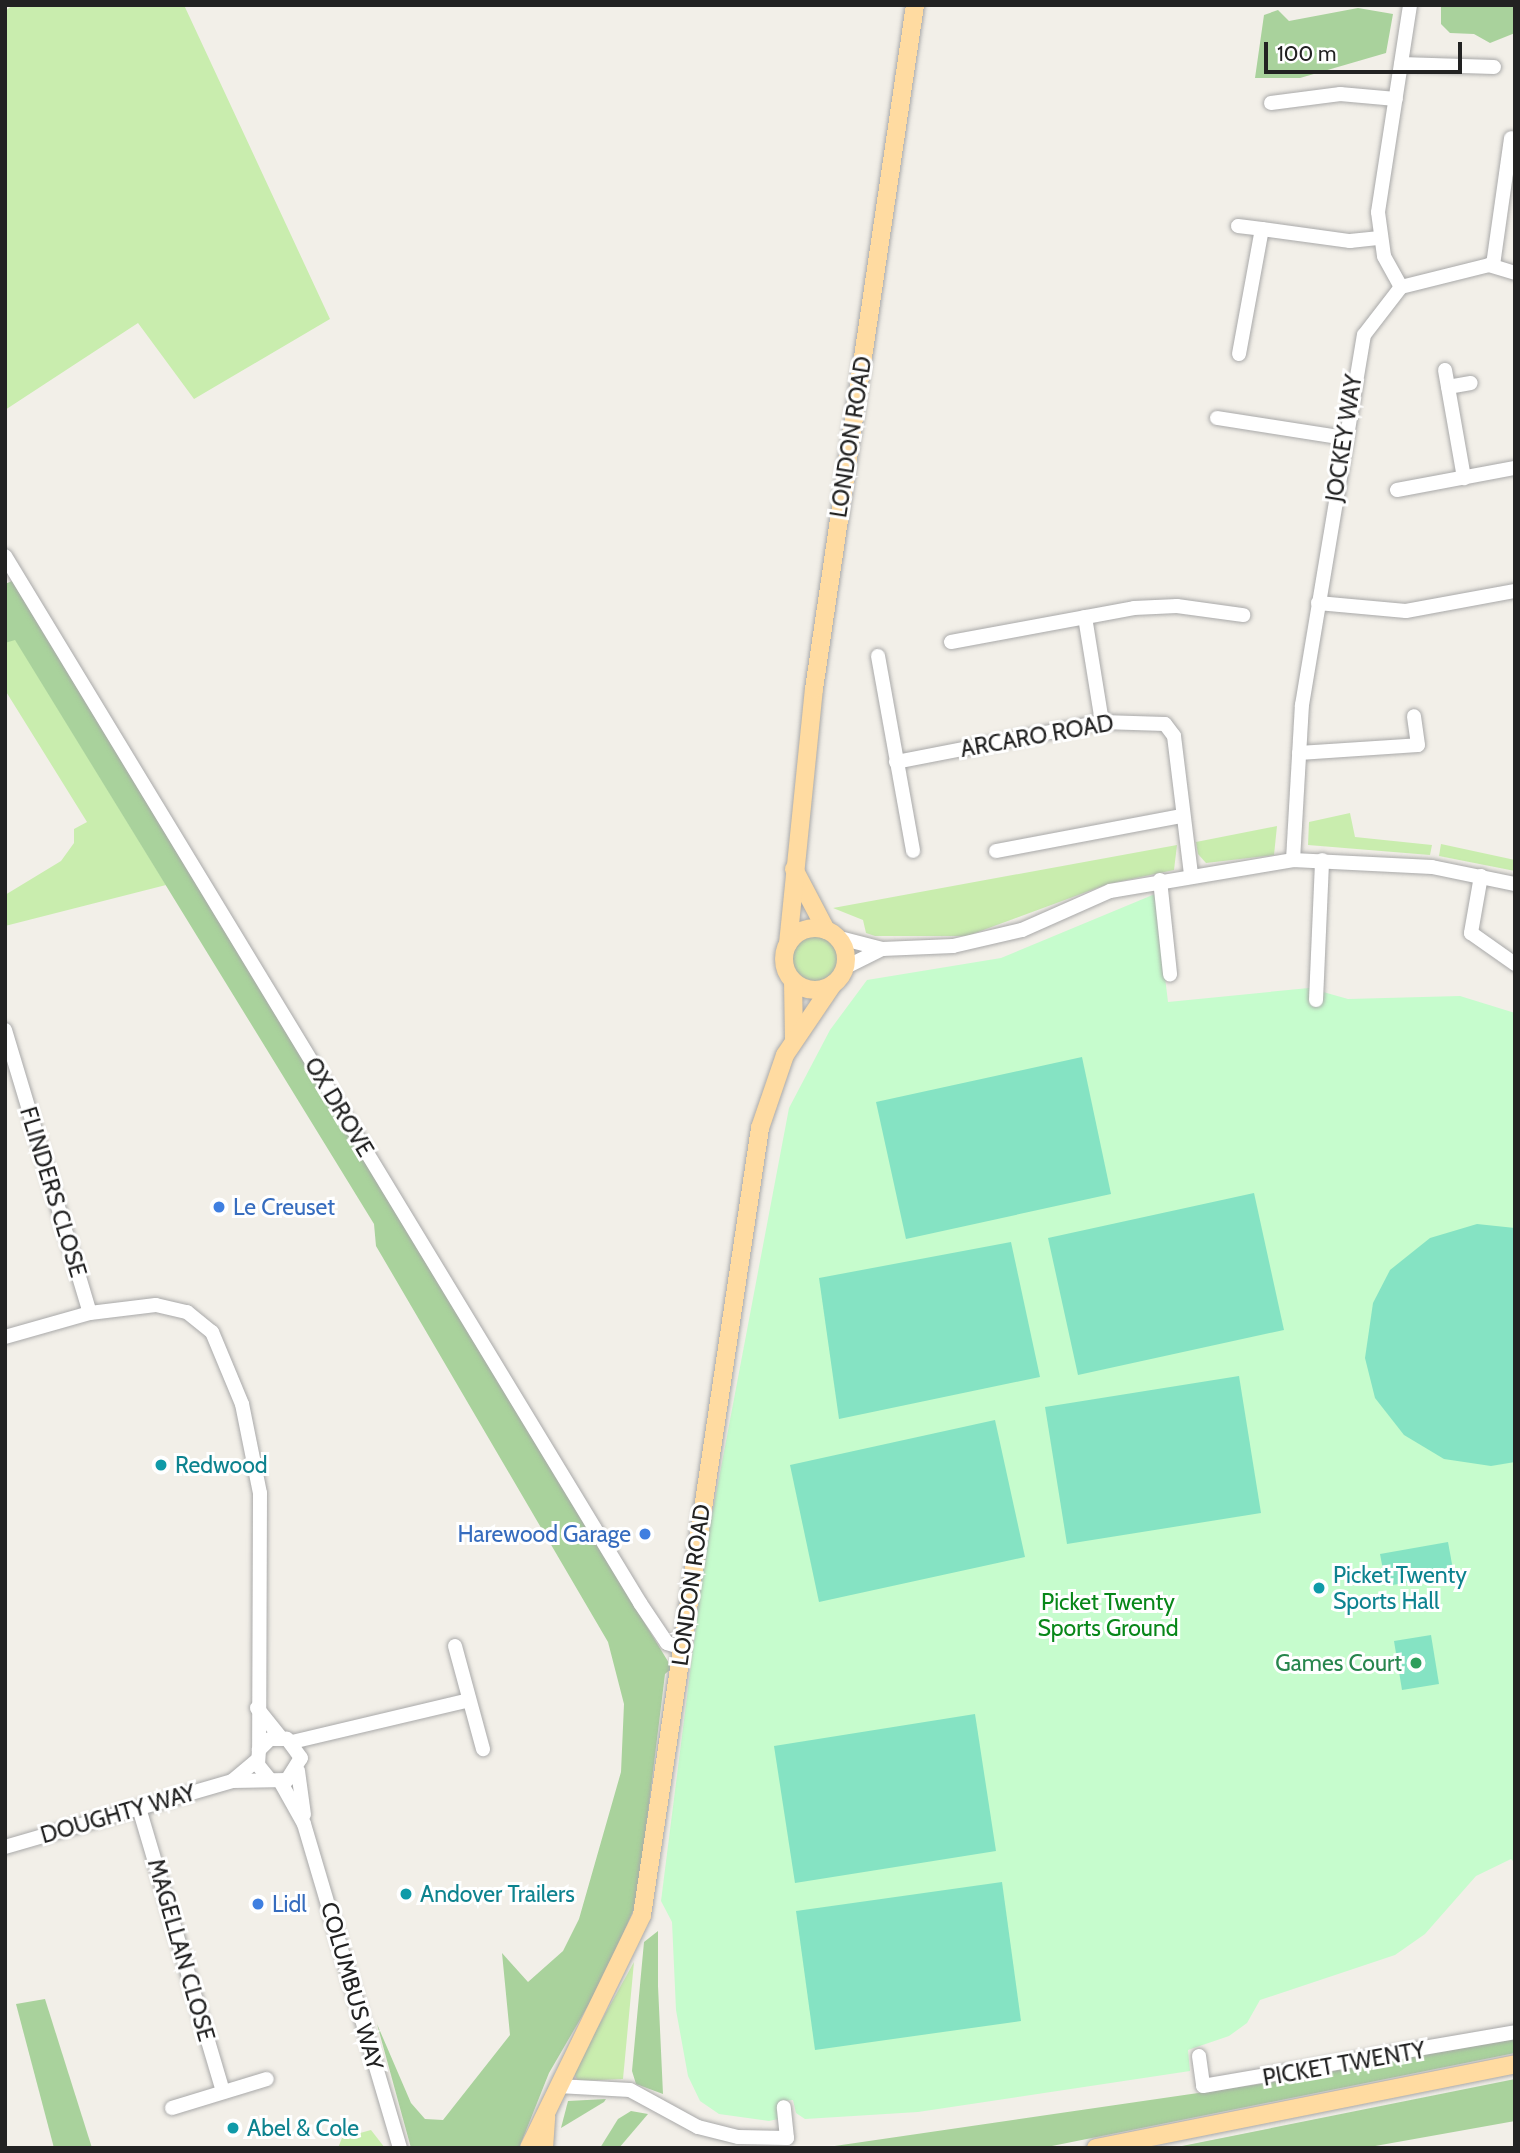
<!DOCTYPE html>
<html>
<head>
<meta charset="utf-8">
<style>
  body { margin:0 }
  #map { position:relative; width:1520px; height:2153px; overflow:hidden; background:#f2efe8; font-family:Cabin,sans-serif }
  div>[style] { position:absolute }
  .grass>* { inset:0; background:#c9edae }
  .round { border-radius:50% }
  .forest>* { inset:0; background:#a9d29c }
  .park>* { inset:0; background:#c6fccd }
  .pitch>* { inset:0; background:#85e3c3 }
  .roads { filter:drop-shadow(0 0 2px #a9a9a9) drop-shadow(0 0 2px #a9a9a9) }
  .minor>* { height:14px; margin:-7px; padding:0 7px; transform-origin:7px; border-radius:7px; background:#fff }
  .major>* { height:18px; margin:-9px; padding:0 9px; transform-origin:9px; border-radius:9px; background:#ffdba1 }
  .major>.ring { margin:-9px; padding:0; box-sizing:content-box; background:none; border:18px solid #ffdba1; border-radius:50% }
  .dots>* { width:19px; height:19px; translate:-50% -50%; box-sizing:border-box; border:4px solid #fff; border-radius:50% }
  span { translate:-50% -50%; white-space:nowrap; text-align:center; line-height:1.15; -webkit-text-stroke:6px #fff; paint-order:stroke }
  .street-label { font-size:23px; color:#222 }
  .shop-label { font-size:23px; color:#366cbe }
  .left { translate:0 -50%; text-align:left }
  .right { translate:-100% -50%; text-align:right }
  .culture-label { font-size:23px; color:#0d838f }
  .park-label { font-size:23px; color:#088719 }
  .leisure-label { font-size:23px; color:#27864d }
  .frame { position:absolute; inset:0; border:7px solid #222; pointer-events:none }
  .scale { position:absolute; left:1264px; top:42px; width:198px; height:32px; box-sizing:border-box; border:4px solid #222; border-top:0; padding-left:9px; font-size:21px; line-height:24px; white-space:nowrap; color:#222; -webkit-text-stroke:5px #fff; paint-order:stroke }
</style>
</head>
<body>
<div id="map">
  <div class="grass">
    <div style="clip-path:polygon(13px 5px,184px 5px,330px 319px,194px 399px,138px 323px,5px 410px,5px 11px)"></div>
    <div style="clip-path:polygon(15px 639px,166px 885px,5px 926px,5px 895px,61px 861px,74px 843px,74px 829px,87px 822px,5px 690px,5px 643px)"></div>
    <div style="clip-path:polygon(1350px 813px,1355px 837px,1432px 845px,1430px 855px,1308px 845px,1309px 822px)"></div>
    <div style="clip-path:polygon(1277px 826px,1274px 855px,1206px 863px,1198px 854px,1196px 842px)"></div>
    <div style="clip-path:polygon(1441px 844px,1515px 860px,1515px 871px,1439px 856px)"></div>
    <div style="clip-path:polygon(1177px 845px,1174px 870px,1108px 884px,967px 936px,875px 936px,866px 933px,863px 920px,833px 908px)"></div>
    <div class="round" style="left:791px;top:935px;width:48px;height:48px"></div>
    <div style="clip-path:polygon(634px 1962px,623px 2079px,578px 2081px,573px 2072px)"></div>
    <div style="clip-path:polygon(371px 2130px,385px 2148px,338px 2148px,342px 2138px)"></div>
  </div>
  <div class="forest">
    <div style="clip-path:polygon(1441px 5px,1515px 5px,1515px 33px,1490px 43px,1474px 34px,1450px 33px,1441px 24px)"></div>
    <div style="clip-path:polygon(1358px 8px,1393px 14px,1386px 53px,1300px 78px,1255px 78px,1264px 15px,1278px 10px,1289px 21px)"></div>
    <div style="clip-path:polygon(12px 581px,672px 1668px,665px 1674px,637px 1902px,603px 1980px,549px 2073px,519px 2148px,411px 2148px,377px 2024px,411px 2103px,425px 2119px,443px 2120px,510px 2035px,502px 1953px,528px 1982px,563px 1951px,579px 1919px,621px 1772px,624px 1704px,608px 1642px,376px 1246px,374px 1224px,15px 640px,5px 643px,5px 584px)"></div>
    <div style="clip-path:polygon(658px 1931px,658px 1986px,663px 2094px,636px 2084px,632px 2071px,644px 1942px)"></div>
    <div style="clip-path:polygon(45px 1999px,92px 2148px,54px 2148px,16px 2004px)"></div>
    <div style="clip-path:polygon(1515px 2037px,1515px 2053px,1042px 2148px,821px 2148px,1280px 2081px)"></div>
    <div style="clip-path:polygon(1515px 2079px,1515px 2121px,1364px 2148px,1172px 2148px)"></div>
    <div style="clip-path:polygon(606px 2099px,604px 2102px,561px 2128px,568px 2101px)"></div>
    <div style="clip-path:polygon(631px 2111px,648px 2114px,619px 2148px,600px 2148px,618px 2119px)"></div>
  </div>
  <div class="park">
    <div style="clip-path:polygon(1155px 894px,1168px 1002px,1309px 988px,1348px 999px,1460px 996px,1515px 1013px,1515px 1863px,1511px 1859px,1476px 1876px,1425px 1934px,1395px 1955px,1260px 2000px,1247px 2023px,1229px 2036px,1188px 2050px,1190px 2071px,918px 2112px,805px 2119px,796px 2113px,793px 2100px,779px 2101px,778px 2119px,769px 2121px,719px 2114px,700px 2101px,688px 2076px,676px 2010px,672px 1922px,661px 1901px,706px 1547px,789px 1108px,830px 1030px,867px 980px,1001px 958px)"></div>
  </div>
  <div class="pitch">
    <div style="clip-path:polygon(1082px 1057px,1111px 1194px,906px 1239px,876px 1102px)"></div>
    <div style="clip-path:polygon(1254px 1193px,1284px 1330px,1078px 1375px,1048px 1238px)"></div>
    <div style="clip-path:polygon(1477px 1224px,1515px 1228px,1515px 1462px,1491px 1466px,1444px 1459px,1404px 1435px,1375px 1398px,1365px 1358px,1373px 1303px,1390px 1270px,1430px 1238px)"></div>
    <div style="clip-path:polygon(1011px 1242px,1040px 1377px,839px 1419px,819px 1278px)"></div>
    <div style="clip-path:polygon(1239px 1376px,1261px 1513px,1067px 1544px,1045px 1407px)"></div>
    <div style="clip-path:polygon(995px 1420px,1025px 1557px,819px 1602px,790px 1465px)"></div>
    <div style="clip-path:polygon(1448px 1542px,1454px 1575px,1386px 1586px,1380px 1554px)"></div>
    <div style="clip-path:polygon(1431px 1635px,1439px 1684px,1402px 1690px,1394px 1641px)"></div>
    <div style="clip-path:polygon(975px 1714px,996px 1851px,795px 1883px,774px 1746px)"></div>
    <div style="clip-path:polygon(1002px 1882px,1021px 2021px,815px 2050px,796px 1911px)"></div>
  </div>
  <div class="roads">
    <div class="minor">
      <div style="left:1401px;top:64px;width:93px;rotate:1.8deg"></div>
      <div style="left:1271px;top:103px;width:70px;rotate:-7.4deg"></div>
      <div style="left:1340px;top:94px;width:56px;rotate:5.1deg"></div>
      <div style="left:1238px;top:226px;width:24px;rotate:7deg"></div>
      <div style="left:1493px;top:265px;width:128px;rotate:-81.9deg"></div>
      <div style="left:1401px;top:287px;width:35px;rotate:-119deg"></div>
      <div style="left:1384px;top:256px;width:44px;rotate:-97.8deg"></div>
      <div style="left:1378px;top:212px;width:209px;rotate:-81.2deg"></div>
      <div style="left:1239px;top:354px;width:127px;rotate:-79.6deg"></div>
      <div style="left:1262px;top:229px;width:89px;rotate:7.8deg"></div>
      <div style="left:1350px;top:241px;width:30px;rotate:-6deg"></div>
      <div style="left:1445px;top:370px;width:110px;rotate:80deg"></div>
      <div style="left:1448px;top:387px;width:23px;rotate:-10deg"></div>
      <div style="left:1217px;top:418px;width:129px;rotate:8.9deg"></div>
      <div style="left:1397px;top:490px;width:120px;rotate:-10.6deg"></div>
      <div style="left:5px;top:556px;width:1225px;rotate:58.76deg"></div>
      <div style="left:640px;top:1603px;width:48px;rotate:56deg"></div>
      <div style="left:667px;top:1643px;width:16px;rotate:18deg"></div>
      <div style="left:1318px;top:603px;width:88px;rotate:5.2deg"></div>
      <div style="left:1406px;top:611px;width:111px;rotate:-10.4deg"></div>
      <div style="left:1085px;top:617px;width:106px;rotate:80.8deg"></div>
      <div style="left:951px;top:642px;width:186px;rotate:-10.5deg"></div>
      <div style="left:1134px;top:608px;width:43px;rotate:-2.7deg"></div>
      <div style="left:1177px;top:606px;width:67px;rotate:7.8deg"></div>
      <div style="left:878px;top:656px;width:198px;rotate:79.8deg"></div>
      <div style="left:1299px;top:753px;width:119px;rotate:-3.8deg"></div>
      <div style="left:1418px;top:745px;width:29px;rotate:-98deg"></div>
      <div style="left:896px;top:762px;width:210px;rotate:-11deg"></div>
      <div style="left:1102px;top:722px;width:63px;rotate:1.8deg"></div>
      <div style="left:1165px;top:724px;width:15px;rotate:53deg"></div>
      <div style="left:1174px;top:736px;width:139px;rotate:83deg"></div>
      <div style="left:996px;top:851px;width:189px;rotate:-10.7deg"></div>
      <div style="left:1293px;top:860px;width:155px;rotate:-86.7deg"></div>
      <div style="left:1302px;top:705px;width:375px;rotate:-80.5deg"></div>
      <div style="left:1364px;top:335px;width:61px;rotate:-52.4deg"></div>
      <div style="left:1401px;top:287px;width:91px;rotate:-14deg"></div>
      <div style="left:1489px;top:265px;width:27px;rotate:17deg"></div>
      <div style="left:1481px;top:876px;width:58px;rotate:100deg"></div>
      <div style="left:1471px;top:933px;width:54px;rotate:35.2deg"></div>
      <div style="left:1160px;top:880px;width:95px;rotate:83.9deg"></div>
      <div style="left:836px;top:937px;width:48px;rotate:14.6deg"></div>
      <div style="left:882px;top:949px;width:71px;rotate:-2.4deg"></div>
      <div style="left:953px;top:946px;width:71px;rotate:-13.1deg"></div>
      <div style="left:1022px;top:930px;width:96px;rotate:-23.9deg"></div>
      <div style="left:1110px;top:891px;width:186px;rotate:-9.6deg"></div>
      <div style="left:1293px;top:860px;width:139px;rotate:2.9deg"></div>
      <div style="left:1432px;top:867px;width:85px;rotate:11.6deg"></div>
      <div style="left:844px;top:968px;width:42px;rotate:-26.6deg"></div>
      <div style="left:1316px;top:1000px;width:140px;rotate:-87.5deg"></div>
      <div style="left:5px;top:1030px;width:295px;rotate:73.3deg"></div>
      <div style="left:5px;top:1337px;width:88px;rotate:-15.8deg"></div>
      <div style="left:90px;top:1313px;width:66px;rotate:-6.9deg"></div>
      <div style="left:156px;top:1305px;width:32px;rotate:13deg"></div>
      <div style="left:187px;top:1312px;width:32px;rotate:39deg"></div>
      <div style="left:212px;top:1332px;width:78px;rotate:67.4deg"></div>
      <div style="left:242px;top:1404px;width:91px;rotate:78.6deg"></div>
      <div style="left:260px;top:1493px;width:257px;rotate:90.2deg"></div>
      <div style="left:455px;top:1646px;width:107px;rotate:74.8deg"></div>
      <div style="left:257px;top:1708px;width:38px;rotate:51deg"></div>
      <div style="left:292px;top:1742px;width:182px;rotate:-13.3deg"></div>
      <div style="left:298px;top:1771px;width:44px;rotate:82.2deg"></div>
      <div style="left:232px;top:1781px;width:33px;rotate:-40deg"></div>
      <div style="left:280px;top:1781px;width:49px;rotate:60.8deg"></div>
      <div style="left:304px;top:1824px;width:338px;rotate:73.5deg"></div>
      <div style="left:139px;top:1808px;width:296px;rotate:73.5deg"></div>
      <div style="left:5px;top:1847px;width:236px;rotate:-16.2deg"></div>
      <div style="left:232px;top:1781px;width:55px;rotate:-1deg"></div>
      <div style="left:287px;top:1780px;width:26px;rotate:-58deg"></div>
      <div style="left:301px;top:1758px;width:24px;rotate:-126deg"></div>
      <div style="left:287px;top:1739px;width:17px;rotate:180deg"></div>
      <div style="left:270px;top:1739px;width:16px;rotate:135deg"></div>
      <div style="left:259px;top:1750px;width:15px;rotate:94deg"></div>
      <div style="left:258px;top:1765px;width:19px;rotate:51deg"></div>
      <div style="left:1199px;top:2056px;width:30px;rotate:82deg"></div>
      <div style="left:1203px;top:2086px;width:317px;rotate:-9.8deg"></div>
      <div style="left:558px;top:2086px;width:72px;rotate:3.2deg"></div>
      <div style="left:630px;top:2090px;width:77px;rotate:28.6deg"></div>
      <div style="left:698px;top:2127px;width:41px;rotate:14deg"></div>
      <div style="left:738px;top:2137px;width:49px;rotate:1.2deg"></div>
      <div style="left:787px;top:2138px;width:31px;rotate:-96deg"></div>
      <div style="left:172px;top:2108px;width:99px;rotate:-17deg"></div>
    </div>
    <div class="major">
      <div style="left:794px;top:869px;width:69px;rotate:62.3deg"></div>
      <div class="ring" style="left:784px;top:928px;width:44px;height:44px"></div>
      <div style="left:788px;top:944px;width:256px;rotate:-84.2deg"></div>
      <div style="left:814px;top:689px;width:691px;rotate:-81.6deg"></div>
      <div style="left:793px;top:981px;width:59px;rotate:89deg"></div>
      <div style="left:529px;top:2148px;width:259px;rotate:-64.1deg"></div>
      <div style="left:642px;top:1915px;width:796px;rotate:-81.47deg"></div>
      <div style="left:760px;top:1128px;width:77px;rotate:-71.1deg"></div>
      <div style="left:785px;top:1055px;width:86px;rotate:-55.9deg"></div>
      <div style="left:544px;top:2148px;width:32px;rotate:-86deg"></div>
      <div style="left:1096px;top:2148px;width:427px;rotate:-11.3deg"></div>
    </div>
  </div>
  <div class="dots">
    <div style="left:219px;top:1207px;background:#3f7fe0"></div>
    <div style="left:161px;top:1465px;background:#0f9aa8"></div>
    <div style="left:645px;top:1534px;background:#3f7fe0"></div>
    <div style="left:1319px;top:1588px;background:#0f9aa8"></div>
    <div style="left:1416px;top:1663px;background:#2e9e5b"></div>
    <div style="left:406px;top:1894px;background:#0f9aa8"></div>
    <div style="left:258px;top:1904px;background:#3f7fe0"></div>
    <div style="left:233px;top:2128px;background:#0f9aa8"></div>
  </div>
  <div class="street-label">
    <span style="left:851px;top:437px;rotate:-81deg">LONDON ROAD</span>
    <span style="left:1344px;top:438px;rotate:-81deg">JOCKEY WAY</span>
    <span style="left:1037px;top:736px;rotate:-10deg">ARCARO ROAD</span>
    <span style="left:339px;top:1107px;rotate:59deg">OX DROVE</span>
    <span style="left:53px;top:1192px;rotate:73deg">FLINDERS CLOSE</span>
    <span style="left:691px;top:1585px;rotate:-82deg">LONDON ROAD</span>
    <span style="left:118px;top:1814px;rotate:-16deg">DOUGHTY WAY</span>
    <span style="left:181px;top:1950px;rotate:74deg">MAGELLAN CLOSE</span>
    <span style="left:352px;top:1986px;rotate:74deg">COLUMBUS WAY</span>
    <span style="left:1344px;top:2064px;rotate:-10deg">PICKET TWENTY</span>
  </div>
  <div class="shop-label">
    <span class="left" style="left:233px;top:1207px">Le Creuset</span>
    <span class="right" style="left:631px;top:1534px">Harewood Garage</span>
    <span class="left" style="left:272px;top:1904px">Lidl</span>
  </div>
  <div class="culture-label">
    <span class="left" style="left:175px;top:1465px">Redwood</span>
    <span class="left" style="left:1333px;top:1588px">Picket Twenty<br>Sports Hall</span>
    <span class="left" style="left:420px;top:1894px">Andover Trailers</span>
    <span class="left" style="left:247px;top:2128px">Abel &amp; Cole</span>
  </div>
  <div class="park-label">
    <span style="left:1108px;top:1615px">Picket Twenty<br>Sports Ground</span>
  </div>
  <div class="leisure-label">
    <span class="right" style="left:1402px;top:1663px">Games Court</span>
  </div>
  <div class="frame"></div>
  <div class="scale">100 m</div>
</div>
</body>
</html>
